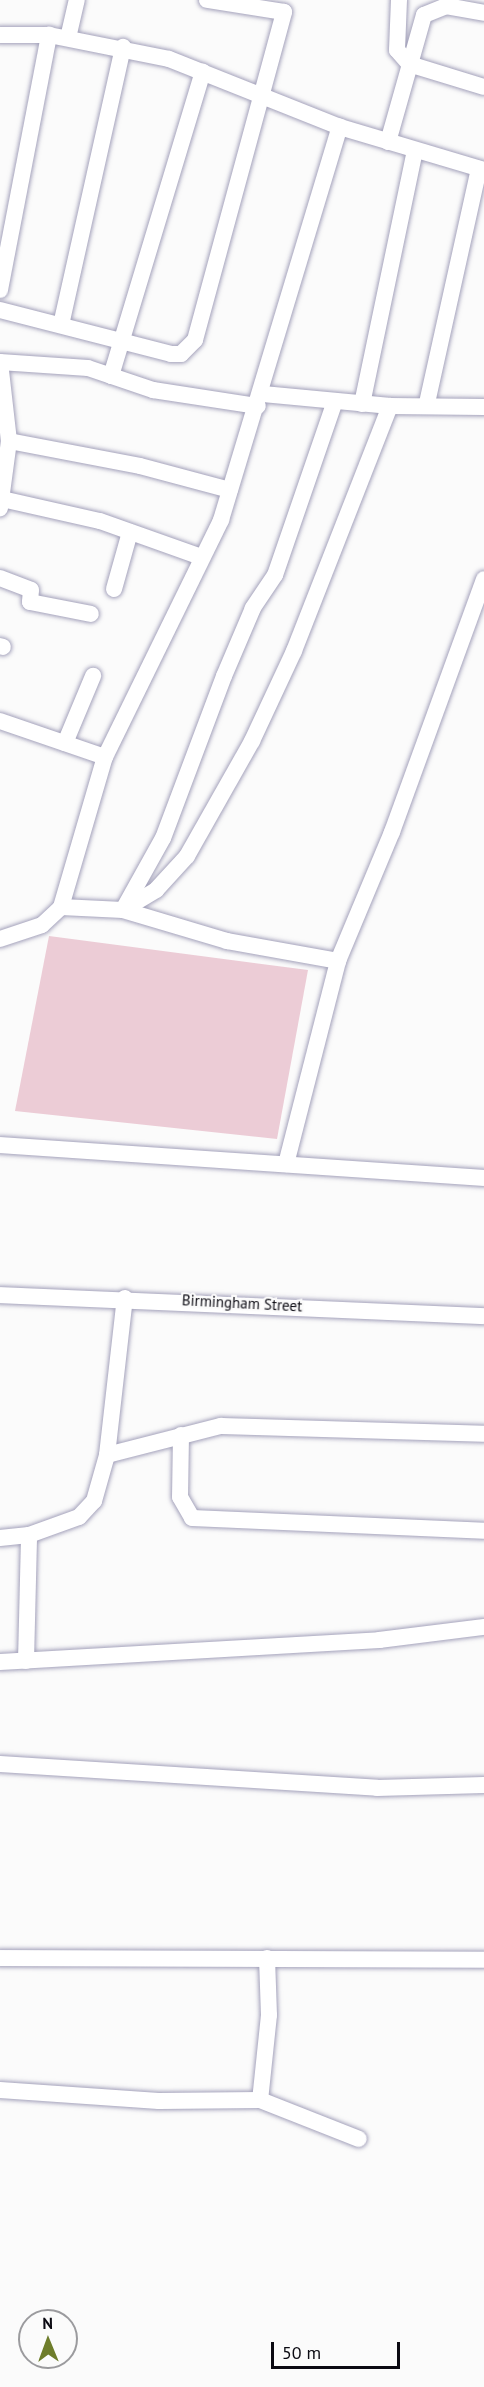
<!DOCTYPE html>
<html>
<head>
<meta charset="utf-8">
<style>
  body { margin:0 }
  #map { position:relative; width:484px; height:2387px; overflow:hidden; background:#fbfbfb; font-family:"PT Sans",sans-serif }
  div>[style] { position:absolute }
  .green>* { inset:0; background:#ecccd6 }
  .roads { filter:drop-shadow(0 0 2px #a4a2bb) drop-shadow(0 0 2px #a4a2bb) }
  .minor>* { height:16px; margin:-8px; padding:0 8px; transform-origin:8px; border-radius:8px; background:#fff }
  span { translate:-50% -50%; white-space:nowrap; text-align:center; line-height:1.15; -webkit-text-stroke:4.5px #fbfbfb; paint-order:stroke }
  .street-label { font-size:15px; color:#0b0a12 }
  .north { position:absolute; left:18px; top:2309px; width:60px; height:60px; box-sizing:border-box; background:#fbfbfb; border:2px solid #9b9b9e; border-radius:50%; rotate:359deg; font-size:16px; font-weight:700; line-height:24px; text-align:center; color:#0b0a12 }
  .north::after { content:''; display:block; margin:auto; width:21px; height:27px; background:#6e7d2b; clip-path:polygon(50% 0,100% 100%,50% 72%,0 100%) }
  .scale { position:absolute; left:271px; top:2342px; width:129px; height:27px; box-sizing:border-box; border:3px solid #0b0a12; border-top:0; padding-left:8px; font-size:18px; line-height:21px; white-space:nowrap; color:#0b0a12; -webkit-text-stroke:4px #fbfbfb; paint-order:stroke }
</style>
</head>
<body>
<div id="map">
  <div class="green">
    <div style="clip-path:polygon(49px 936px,308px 970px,277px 1139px,15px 1111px)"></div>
  </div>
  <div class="roads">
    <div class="minor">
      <div style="left:399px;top:0;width:50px;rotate:92.3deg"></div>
      <div style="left:397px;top:50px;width:18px;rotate:49deg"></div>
      <div style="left:409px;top:64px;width:78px;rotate:17deg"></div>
      <div style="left:0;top:35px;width:49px"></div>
      <div style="left:49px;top:35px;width:122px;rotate:11.3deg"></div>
      <div style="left:169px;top:59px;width:184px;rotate:21.7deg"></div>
      <div style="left:340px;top:127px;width:150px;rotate:16.6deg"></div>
      <div style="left:68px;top:38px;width:39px;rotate:-77deg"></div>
      <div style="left:388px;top:142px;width:132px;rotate:-74.2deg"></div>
      <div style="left:424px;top:15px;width:24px;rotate:-22deg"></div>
      <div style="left:446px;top:6px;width:39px;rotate:10deg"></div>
      <div style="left:0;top:290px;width:260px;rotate:-79.1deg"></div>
      <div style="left:0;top:310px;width:177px;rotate:14.4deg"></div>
      <div style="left:171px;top:354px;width:10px"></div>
      <div style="left:181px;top:354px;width:20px;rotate:-45deg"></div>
      <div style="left:195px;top:340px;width:340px;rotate:-74.8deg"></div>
      <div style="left:284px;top:12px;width:78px;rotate:-171.1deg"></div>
      <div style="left:61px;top:325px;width:285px;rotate:-77.4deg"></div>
      <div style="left:0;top:362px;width:88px;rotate:3.9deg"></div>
      <div style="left:88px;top:368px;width:69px;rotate:18.7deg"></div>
      <div style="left:153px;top:390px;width:106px;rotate:8.7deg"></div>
      <div style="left:0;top:362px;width:80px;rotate:83.5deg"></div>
      <div style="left:9px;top:441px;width:68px;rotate:97.7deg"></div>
      <div style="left:111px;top:376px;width:318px;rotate:-73.2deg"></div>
      <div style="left:263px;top:394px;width:128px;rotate:5.4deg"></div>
      <div style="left:390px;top:406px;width:94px;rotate:0.6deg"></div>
      <div style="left:335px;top:401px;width:184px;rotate:109deg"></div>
      <div style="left:275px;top:575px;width:40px;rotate:124deg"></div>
      <div style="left:253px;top:608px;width:74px;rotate:113.1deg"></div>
      <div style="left:224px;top:676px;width:173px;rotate:110.6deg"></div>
      <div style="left:163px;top:838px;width:82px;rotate:119.1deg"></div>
      <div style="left:123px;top:910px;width:109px;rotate:16.6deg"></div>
      <div style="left:227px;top:941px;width:113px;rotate:10.2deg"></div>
      <div style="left:427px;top:403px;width:240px;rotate:-77.5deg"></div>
      <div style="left:362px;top:404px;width:258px;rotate:-78.2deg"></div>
      <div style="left:9px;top:441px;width:133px;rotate:10.8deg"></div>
      <div style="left:140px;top:466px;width:93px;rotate:14.9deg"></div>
      <div style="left:2px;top:499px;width:100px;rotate:12.7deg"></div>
      <div style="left:100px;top:521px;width:107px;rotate:19.6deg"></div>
      <div style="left:0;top:578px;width:33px;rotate:21deg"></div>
      <div style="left:31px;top:590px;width:12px;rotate:95deg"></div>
      <div style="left:30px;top:602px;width:62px;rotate:11.1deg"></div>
      <div style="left:114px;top:589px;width:59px;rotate:-74.3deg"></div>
      <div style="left:0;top:646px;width:3px;rotate:18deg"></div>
      <div style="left:0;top:721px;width:111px;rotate:18.9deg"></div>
      <div style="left:65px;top:743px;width:73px;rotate:-67.3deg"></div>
      <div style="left:61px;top:907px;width:62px;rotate:2.8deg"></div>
      <div style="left:123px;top:910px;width:39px;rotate:-31deg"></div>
      <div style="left:156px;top:890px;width:46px;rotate:-47.6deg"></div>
      <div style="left:187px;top:856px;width:132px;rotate:-60.5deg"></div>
      <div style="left:252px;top:741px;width:99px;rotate:-65deg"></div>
      <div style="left:294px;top:651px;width:263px;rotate:-68.6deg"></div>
      <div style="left:0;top:939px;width:44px;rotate:-18.4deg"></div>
      <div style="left:42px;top:925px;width:26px;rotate:-43deg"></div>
      <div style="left:61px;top:907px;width:156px;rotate:-73.7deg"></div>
      <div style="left:105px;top:757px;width:264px;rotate:-63.9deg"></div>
      <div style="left:221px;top:520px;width:411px;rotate:-73.2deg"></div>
      <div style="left:0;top:1145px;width:485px;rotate:3.9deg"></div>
      <div style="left:286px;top:1164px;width:210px;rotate:-75.6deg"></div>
      <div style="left:338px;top:961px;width:140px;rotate:-67.3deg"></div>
      <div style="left:392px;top:832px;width:269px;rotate:-70deg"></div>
      <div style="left:0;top:1295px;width:484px;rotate:2.5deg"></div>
      <div style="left:181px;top:1435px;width:62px;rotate:90.9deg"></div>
      <div style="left:180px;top:1497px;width:24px;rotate:60deg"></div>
      <div style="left:192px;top:1518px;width:292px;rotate:2.5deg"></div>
      <div style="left:107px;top:1455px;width:118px;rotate:-14.3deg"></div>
      <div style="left:221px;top:1426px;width:263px;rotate:1.7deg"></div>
      <div style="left:0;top:1538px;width:29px;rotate:-6deg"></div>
      <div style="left:29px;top:1535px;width:53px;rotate:-19.8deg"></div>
      <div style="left:79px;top:1517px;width:22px;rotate:-47deg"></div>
      <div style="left:94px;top:1501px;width:48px;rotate:-74.2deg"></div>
      <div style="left:107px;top:1455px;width:158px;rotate:-83.5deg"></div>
      <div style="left:26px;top:1661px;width:126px;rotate:-88.6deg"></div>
      <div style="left:0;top:1662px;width:380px;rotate:-3.3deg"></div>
      <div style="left:379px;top:1640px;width:106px;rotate:-7.1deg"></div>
      <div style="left:0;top:1764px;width:378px;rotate:3.6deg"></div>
      <div style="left:377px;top:1788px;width:107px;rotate:-1.6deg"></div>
      <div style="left:0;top:1958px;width:484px;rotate:0.2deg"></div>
      <div style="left:267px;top:1958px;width:57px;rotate:88deg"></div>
      <div style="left:269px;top:2015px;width:85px;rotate:96deg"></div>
      <div style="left:260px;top:2100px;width:106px;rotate:21.5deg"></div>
      <div style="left:0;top:2090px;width:159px;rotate:4deg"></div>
      <div style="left:159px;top:2101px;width:101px;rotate:-0.6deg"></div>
    </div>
  </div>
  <div class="street-label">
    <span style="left:242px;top:1303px;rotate:3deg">Birmingham Street</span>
  </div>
  <div class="north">N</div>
  <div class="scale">50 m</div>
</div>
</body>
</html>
